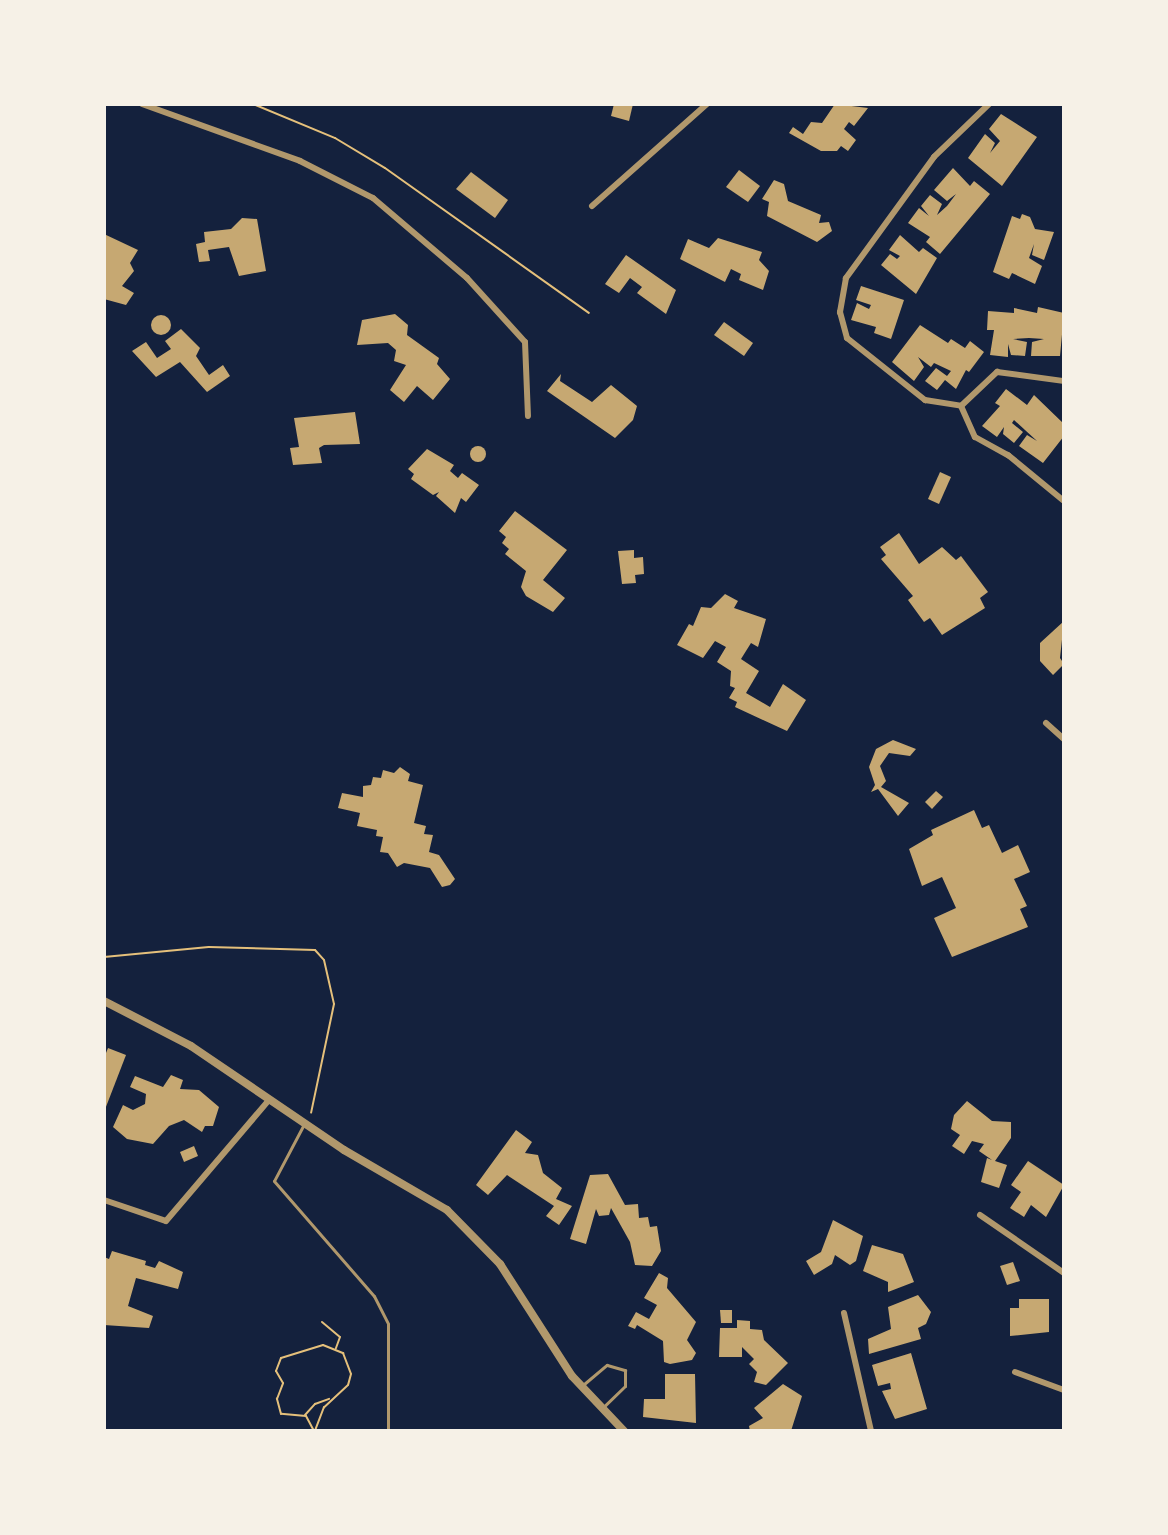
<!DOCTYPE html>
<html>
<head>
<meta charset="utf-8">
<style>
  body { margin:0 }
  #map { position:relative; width:1168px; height:1535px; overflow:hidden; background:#14213d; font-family:"Source Sans 3",sans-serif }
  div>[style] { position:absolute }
  .building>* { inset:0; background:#c6a872 }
  .round { border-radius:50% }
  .path>* { height:2px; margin:-1px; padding:0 1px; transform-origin:1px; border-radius:1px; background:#e5c07b }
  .service>* { height:3px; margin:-1.5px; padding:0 1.5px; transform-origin:1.5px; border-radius:1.5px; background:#b1986c }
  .minor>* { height:6px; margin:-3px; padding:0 3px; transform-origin:3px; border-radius:3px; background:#b1986c }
  .tertiary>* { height:8px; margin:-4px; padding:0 4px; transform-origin:4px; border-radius:4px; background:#b1986c }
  span { translate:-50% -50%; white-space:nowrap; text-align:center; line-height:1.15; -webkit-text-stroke:6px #f6f1e7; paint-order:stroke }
  .frame { position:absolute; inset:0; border:106px solid #f6f1e7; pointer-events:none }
</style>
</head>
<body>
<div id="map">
  <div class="building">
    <div style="clip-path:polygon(614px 104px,633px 104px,629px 121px,611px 116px)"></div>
    <div style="clip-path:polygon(835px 104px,868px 108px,854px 126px,849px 122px,844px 129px,856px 140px,848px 151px,841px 146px,837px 151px,821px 151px,789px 133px,793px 127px,803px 134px,811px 122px,822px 123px)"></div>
    <div style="clip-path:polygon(1001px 114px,1037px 137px,1002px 186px,968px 158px,985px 134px,995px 143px,990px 153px,1000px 141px,989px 129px)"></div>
    <div style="clip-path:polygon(953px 168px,970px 186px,974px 181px,990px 194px,940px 254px,926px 242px,930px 237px,908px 223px,919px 208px,929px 216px,921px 206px,930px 195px,942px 204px,937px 215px,947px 206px,956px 194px,947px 201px,934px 190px)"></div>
    <div style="clip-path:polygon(739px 170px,760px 186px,748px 202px,726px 187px)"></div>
    <div style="clip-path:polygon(471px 172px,508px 200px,495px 218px,456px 189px)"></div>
    <div style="clip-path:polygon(774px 180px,784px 184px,788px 201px,821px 215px,819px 223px,829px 222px,832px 231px,817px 242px,767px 216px,769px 202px,762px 199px)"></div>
    <div style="clip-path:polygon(1022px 214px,1030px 217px,1035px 229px,1054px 232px,1044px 260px,1032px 255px,1034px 244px,1029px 258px,1042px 266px,1035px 284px,1012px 273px,1009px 279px,993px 272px,1012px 216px,1020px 219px)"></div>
    <div style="clip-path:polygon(242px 218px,257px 219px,266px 271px,239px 276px,229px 247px,208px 250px,210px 261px,199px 262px,196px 244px,205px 242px,204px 232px,231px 229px)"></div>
    <div style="clip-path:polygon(104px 234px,138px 250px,130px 263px,134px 271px,122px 286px,134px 293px,126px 305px,104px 299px)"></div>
    <div style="clip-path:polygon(900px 235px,919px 252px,923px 248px,937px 258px,916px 294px,881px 265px,890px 254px,897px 259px,900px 256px,889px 250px)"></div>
    <div style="clip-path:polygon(718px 238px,762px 252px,759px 260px,769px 271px,763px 290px,739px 280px,741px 274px,731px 269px,725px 282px,680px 259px,688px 239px,709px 248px)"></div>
    <div style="clip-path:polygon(626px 255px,676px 290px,666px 314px,637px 293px,642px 287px,630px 278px,619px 293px,605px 284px)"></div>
    <div style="clip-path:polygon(861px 286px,904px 300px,891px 339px,874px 333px,876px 327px,851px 320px,857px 303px,869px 309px,871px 305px,856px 300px)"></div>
    <div style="clip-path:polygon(1038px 307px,1064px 313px,1060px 356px,1031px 356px,1032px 342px,1044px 339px,1029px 338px,1013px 339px,1027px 342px,1025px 356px,1011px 355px,1008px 344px,1008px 357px,990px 355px,994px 330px,987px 330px,988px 311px,1014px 313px,1014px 308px,1037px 313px)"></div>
    <div style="clip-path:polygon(395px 314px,408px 325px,407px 335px,439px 358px,437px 364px,450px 379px,433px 400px,417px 386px,404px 402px,390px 390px,406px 365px,394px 361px,396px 350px,388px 343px,357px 345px,362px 320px)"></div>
    <div class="round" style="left:151px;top:315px;width:20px;height:20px"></div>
    <div style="clip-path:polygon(724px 322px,753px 343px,744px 356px,714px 335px)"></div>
    <div style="clip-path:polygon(920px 325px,948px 343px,951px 339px,965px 348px,970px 341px,984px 352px,969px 372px,966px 370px,956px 389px,945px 380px,937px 390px,925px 381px,936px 368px,947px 376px,951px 371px,934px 363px,931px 367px,918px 357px,924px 367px,914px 381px,892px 362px)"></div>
    <div style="clip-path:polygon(181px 329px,200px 348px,196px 356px,209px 375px,223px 365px,230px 376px,207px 392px,180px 362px,156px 377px,132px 351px,146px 342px,157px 358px,171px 349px,165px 341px)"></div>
    <div style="clip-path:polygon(561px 374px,560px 381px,592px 402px,611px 385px,637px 406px,633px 420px,615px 438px,547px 391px)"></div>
    <div style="clip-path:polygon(1006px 389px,1027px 405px,1034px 395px,1064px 424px,1064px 436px,1043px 463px,1019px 446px,1027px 435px,1037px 441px,1014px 420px,1012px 423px,1023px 432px,1014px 443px,1003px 434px,1004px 427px,997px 437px,982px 426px,1000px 406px,995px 403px)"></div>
    <div style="clip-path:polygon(355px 412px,360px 444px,324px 445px,319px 448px,322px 463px,293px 465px,290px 448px,299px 447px,294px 418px)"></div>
    <div class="round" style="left:470px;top:446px;width:16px;height:16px"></div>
    <div style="clip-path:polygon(427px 449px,454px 465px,450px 471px,458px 478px,462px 473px,479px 485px,466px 502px,461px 498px,455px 513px,436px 496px,439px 492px,433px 495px,411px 479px,414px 474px,408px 469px)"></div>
    <div style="clip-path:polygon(940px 472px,951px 477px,939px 504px,928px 499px)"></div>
    <div style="clip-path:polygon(515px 511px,567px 550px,543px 580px,565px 598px,553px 612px,526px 596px,521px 587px,526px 571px,505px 554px,509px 549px,502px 543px,506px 537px,499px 531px)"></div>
    <div style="clip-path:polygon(899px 533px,919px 564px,942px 547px,956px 560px,961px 556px,988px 592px,980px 598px,985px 608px,942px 635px,930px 618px,924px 622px,908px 600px,913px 596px,881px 559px,886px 555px,880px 547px)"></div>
    <div style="clip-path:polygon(634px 550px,634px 558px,643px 557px,644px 574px,635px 575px,636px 583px,622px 584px,618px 551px)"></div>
    <div style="clip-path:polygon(725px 594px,738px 601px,734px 608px,766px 619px,758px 647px,751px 643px,741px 659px,759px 671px,746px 693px,770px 707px,783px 684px,806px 700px,787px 731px,735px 707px,737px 702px,729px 698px,735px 688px,730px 686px,731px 671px,717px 662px,726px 647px,715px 641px,703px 658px,677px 645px,689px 624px,693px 626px,701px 607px,711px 608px)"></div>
    <div style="clip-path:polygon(1064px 621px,1060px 658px,1064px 664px,1053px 675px,1040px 661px,1040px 643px)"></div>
    <div style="clip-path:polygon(893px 740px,916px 749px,910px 756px,889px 753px,880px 766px,886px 781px,881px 787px,909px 803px,898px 816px,878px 789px,871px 792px,875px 785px,869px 767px,876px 749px)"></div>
    <div style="clip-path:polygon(400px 767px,410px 774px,408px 781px,423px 785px,414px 823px,426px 826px,424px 834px,433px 835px,429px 852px,439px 855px,455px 879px,450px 885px,442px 887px,430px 868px,404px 863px,397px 867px,388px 853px,380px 852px,383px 837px,376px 836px,377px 830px,357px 826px,360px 813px,338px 808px,342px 793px,363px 797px,363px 786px,371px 785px,373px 777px,381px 778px,383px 770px,394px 773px)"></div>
    <div style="clip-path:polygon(936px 791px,943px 797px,932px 809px,925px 802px)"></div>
    <div style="clip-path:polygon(974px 810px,982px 828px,989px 825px,1002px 853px,1018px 845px,1030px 872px,1014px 879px,1027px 906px,1020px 909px,1028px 927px,952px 957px,934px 918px,956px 908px,942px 877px,922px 886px,909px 849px,933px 835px,931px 830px)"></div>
    <div style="clip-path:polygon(108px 1048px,126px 1055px,104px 1112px,104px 1058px)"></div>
    <div style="clip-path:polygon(171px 1075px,183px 1080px,180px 1089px,199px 1090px,219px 1107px,213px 1126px,205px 1126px,202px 1132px,184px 1120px,169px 1126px,153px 1144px,127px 1139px,113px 1127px,123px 1105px,133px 1110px,145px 1104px,146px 1094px,130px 1087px,135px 1076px,163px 1087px)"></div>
    <div style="clip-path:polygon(967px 1101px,992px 1121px,1011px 1122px,1011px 1138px,995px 1161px,1007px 1165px,999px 1188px,981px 1182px,987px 1158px,992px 1160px,979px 1151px,984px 1144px,972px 1141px,964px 1154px,952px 1146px,960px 1135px,951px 1129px,954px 1115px)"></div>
    <div style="clip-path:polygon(516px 1130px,532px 1142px,525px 1153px,538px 1155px,543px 1173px,562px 1188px,556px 1199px,572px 1206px,559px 1225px,546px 1216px,554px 1206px,507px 1175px,488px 1195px,476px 1185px)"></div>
    <div style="clip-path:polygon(194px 1146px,198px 1156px,184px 1162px,180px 1152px)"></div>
    <div style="clip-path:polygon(1028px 1161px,1064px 1185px,1046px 1217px,1031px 1205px,1024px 1217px,1010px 1208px,1021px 1192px,1011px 1185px)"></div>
    <div style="clip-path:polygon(608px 1174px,625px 1205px,638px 1204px,639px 1218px,648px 1217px,650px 1227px,657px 1226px,661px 1251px,652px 1266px,635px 1265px,630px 1242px,611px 1208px,609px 1215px,599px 1216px,596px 1209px,586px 1244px,570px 1239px,590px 1175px)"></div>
    <div style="clip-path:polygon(833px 1220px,863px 1236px,856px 1261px,850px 1265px,835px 1255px,832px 1264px,814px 1275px,806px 1261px,821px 1252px)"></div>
    <div style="clip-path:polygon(872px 1245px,903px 1254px,914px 1282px,888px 1292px,888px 1282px,863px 1271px)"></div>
    <div style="clip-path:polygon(112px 1251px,146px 1261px,145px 1265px,155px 1268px,159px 1261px,183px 1272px,178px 1289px,136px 1278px,128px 1306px,153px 1316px,149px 1328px,104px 1325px,104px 1257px,109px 1259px)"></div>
    <div style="clip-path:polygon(1013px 1262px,1020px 1281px,1007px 1285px,1000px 1266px)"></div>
    <div style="clip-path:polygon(659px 1273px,668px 1278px,667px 1288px,696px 1322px,687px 1340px,696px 1353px,692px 1360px,670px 1364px,664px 1362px,663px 1341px,637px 1325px,635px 1329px,628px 1326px,636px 1312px,649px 1319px,657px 1305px,644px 1298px)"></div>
    <div style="clip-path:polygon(918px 1295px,931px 1312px,926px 1324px,918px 1328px,921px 1339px,869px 1354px,868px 1339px,891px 1329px,888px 1307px)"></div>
    <div style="clip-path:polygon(1019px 1299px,1049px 1299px,1049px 1332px,1010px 1336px,1010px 1308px,1019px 1308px)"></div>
    <div style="clip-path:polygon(720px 1310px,732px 1310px,732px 1323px,721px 1323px)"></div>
    <div style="clip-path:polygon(737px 1320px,750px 1321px,750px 1329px,762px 1330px,764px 1340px,788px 1363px,766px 1385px,754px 1382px,757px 1372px,749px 1364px,754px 1359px,742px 1347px,742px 1357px,719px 1357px,720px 1328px,737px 1328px)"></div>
    <div style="clip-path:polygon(911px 1353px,927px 1409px,895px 1419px,882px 1391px,891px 1389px,890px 1383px,878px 1386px,872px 1365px)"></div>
    <div style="clip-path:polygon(665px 1374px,695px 1374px,696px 1423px,643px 1417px,644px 1399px,665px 1399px)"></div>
    <div style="clip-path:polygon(783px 1384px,802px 1396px,791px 1431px,750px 1431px,749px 1426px,763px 1418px,754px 1408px)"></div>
  </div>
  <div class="path">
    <div style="left:253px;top:104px;width:89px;rotate:22.5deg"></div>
    <div style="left:335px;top:138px;width:58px;rotate:31deg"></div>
    <div style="left:385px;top:168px;width:250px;rotate:35.4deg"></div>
    <div style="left:104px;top:957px;width:105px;rotate:-5.4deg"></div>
    <div style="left:209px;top:947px;width:106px;rotate:1.6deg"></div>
    <div style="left:315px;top:950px;width:13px;rotate:48deg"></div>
    <div style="left:324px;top:960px;width:45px;rotate:77.2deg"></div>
    <div style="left:334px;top:1004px;width:111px;rotate:101.9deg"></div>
    <div style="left:322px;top:1322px;width:23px;rotate:40deg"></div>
    <div style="left:340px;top:1337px;width:12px;rotate:110deg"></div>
    <div style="left:305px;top:1415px;width:15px;rotate:-48deg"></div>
    <div style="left:315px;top:1404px;width:15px;rotate:-20deg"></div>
    <div style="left:314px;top:1431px;width:17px;rotate:-118deg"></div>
    <div style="left:306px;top:1416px;width:25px;rotate:-175deg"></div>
    <div style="left:281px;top:1414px;width:16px;rotate:-105deg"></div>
    <div style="left:277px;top:1399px;width:17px;rotate:-69deg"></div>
    <div style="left:283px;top:1383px;width:14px;rotate:-120deg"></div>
    <div style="left:276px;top:1371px;width:14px;rotate:-69deg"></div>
    <div style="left:281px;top:1358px;width:44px;rotate:-17.2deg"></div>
    <div style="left:323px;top:1345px;width:22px;rotate:22deg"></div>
    <div style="left:343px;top:1353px;width:22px;rotate:69deg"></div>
    <div style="left:351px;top:1374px;width:11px;rotate:105deg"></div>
    <div style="left:348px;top:1385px;width:33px;rotate:137deg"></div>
    <div style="left:324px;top:1407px;width:26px;rotate:111deg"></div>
  </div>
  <div class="service">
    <div style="left:304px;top:1124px;width:64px;rotate:117.8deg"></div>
    <div style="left:274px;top:1181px;width:152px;rotate:49deg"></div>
    <div style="left:374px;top:1296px;width:31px;rotate:63deg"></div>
    <div style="left:388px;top:1324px;width:107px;rotate:90deg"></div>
    <div style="left:584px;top:1384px;width:30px;rotate:-40deg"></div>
    <div style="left:607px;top:1365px;width:19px;rotate:16deg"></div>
    <div style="left:625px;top:1370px;width:16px;rotate:90deg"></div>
    <div style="left:625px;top:1386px;width:30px;rotate:136deg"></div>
  </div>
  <div class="minor">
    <div style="left:142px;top:104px;width:168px;rotate:19.8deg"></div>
    <div style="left:300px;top:161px;width:82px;rotate:26.9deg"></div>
    <div style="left:373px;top:198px;width:123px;rotate:40.4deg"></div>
    <div style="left:467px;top:278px;width:86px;rotate:47.8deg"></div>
    <div style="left:525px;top:342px;width:74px;rotate:87.7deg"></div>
    <div style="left:989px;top:104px;width:76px;rotate:136.1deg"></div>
    <div style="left:934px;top:157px;width:150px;rotate:126deg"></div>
    <div style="left:846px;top:278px;width:35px;rotate:100deg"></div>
    <div style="left:840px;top:312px;width:27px;rotate:75deg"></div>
    <div style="left:847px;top:338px;width:100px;rotate:38.5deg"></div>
    <div style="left:925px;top:400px;width:36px;rotate:9deg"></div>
    <div style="left:961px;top:406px;width:34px;rotate:66deg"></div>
    <div style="left:975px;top:437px;width:38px;rotate:29deg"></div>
    <div style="left:1008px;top:455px;width:72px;rotate:39.4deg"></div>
    <div style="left:592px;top:206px;width:154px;rotate:-41.6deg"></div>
    <div style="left:961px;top:406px;width:50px;rotate:-43.4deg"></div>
    <div style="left:997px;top:372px;width:68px;rotate:7.7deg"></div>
    <div style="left:1046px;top:723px;width:24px;rotate:42deg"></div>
    <div style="left:104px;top:1200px;width:65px;rotate:18.7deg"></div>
    <div style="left:166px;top:1221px;width:159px;rotate:-49.6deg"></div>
    <div style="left:980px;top:1215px;width:102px;rotate:34.6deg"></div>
    <div style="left:844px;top:1313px;width:121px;rotate:77.1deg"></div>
    <div style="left:1015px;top:1372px;width:52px;rotate:20.2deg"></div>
  </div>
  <div class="tertiary">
    <div style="left:104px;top:1001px;width:98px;rotate:27.3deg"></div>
    <div style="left:191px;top:1046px;width:185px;rotate:34.2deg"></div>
    <div style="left:344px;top:1150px;width:119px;rotate:30.2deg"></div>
    <div style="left:447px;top:1210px;width:76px;rotate:45.5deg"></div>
    <div style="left:500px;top:1264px;width:133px;rotate:57.3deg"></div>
    <div style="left:572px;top:1376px;width:76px;rotate:46.6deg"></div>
  </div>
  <div class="frame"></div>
</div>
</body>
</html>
